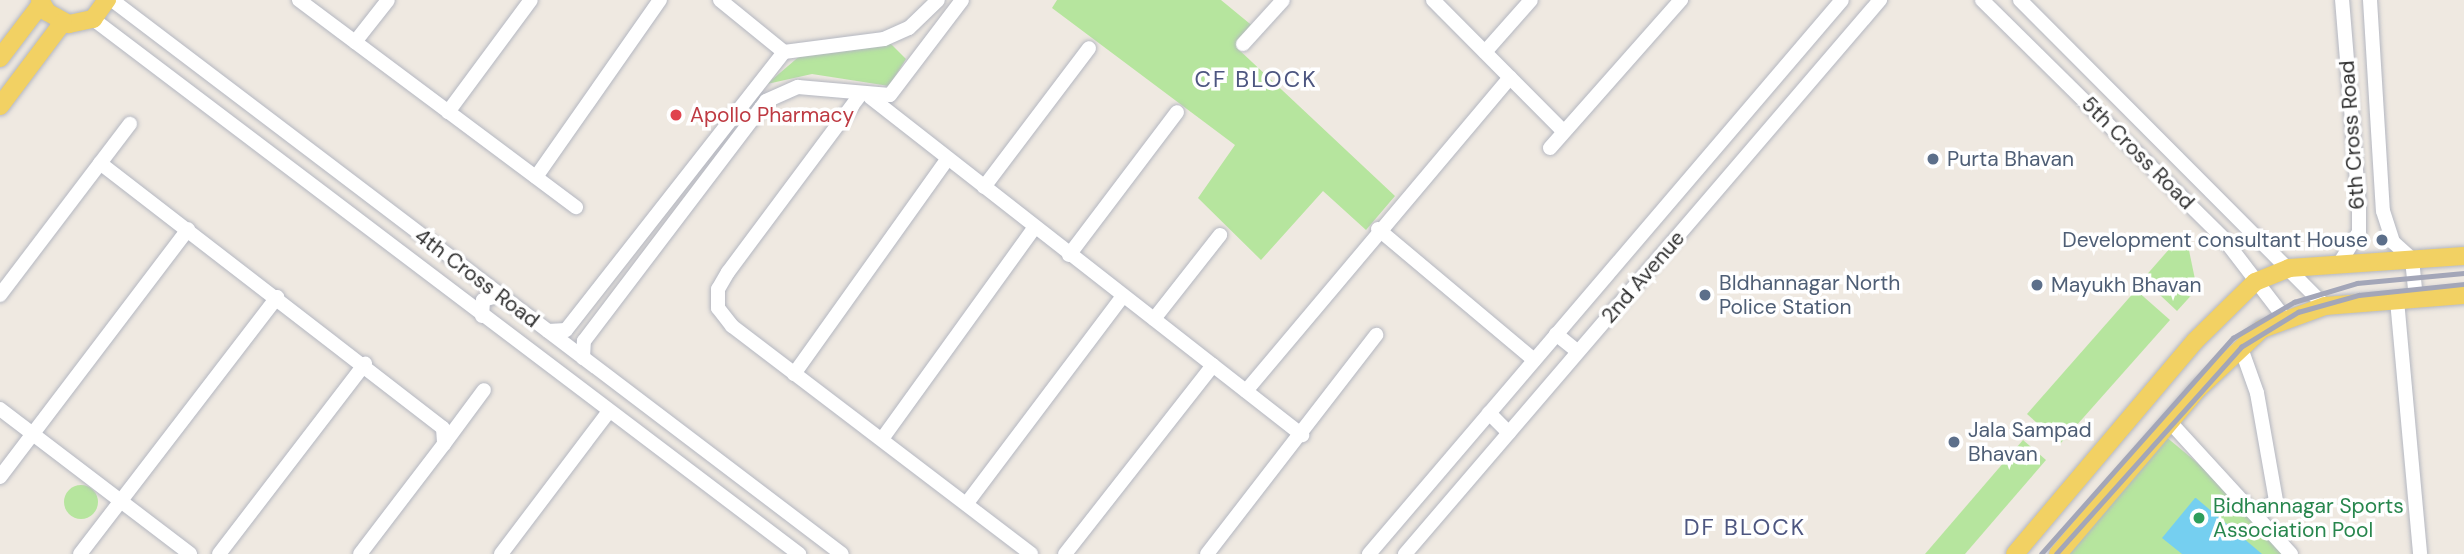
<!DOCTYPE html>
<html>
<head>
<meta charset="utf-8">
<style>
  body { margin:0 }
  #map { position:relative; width:2464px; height:554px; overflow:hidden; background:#efe9e1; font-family:"DM Sans",sans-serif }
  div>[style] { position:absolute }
  .green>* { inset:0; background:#b6e59e }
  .round { border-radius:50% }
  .water>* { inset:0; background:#75cff0 }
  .roads { filter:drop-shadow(0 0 2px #b4b7c1) drop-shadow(0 0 2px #b4b7c1) }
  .minor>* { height:14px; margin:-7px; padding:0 7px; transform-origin:7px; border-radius:7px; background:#fff }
  .major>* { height:18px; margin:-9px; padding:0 9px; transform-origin:9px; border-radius:9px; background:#f2d163 }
  .rail>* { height:4.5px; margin:-2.25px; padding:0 2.25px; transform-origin:2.25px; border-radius:2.25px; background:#a3a6b8 }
  .dots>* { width:19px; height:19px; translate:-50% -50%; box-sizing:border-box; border:4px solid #fff; border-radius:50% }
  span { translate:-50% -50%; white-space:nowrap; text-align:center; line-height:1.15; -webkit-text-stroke:7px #fff; paint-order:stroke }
  .health-label { font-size:21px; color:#be3a42 }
  .left { translate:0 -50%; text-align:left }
  .street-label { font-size:21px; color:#2e2e2e }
  .service-label { font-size:21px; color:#4e5e75 }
  .right { translate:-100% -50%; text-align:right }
  .leisure-label { font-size:21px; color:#27864d }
  .neighbourhood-label { font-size:23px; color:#4d5680; letter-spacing:2px }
</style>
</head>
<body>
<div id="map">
  <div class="green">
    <div style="clip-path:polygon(1057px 0,1221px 0,1255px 28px,1236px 47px,1395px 196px,1366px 230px,1323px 191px,1261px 260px,1198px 198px,1235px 145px,1052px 8px)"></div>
    <div style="clip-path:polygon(890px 43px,906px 59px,889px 86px,812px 74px,767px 84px,802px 54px)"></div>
    <div style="clip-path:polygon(2185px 231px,2197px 289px,2177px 311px,2143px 279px)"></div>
    <div style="clip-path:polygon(2136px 290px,2170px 320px,2060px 444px,2027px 414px)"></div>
    <div style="clip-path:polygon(2165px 436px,2212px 475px,2282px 554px,2067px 554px)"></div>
    <div style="clip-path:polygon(2023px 440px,2046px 460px,1965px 554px,1925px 554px)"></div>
    <div class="round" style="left:64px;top:485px;width:34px;height:34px"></div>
  </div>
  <div class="water">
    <div style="clip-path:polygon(2195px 498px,2196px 498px,2262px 554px,2182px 554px,2162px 538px)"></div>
  </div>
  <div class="roads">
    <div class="minor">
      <div style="left:112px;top:0;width:916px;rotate:37.2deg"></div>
      <div style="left:299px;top:0;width:346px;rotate:36.8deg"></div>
      <div style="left:720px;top:0;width:82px;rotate:39.1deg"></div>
      <div style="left:1433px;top:0;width:185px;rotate:45.2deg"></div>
      <div style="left:1982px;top:0;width:340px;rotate:44.6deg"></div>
      <div style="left:2224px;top:239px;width:97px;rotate:52.5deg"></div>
      <div style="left:2020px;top:0;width:432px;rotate:45.1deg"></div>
      <div style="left:2370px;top:0;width:211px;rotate:86.5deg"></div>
      <div style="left:2383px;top:211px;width:33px;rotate:72deg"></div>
      <div style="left:2393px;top:242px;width:25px;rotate:42deg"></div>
      <div style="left:2412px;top:259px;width:40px;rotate:84.3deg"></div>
      <div style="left:93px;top:19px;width:886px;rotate:37.15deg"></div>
      <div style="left:355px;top:42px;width:53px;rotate:-51.8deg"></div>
      <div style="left:1243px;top:44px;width:59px;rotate:-47.7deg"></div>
      <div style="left:1485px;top:52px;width:69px;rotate:-48.5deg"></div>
      <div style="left:860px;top:95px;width:221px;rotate:126.7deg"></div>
      <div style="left:728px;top:272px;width:20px;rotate:120deg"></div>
      <div style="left:718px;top:289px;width:19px;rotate:90deg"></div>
      <div style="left:718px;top:308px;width:23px;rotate:52deg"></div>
      <div style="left:732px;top:326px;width:376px;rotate:37.3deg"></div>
      <div style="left:870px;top:97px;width:549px;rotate:38.04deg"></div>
      <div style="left:448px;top:112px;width:139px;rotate:-53.5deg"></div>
      <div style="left:1550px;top:148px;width:198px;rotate:-48.5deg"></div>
      <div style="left:100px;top:163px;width:433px;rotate:37.7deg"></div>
      <div style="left:443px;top:428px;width:16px;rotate:86deg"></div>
      <div style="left:444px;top:444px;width:138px;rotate:127.4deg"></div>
      <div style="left:536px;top:177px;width:216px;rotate:-55deg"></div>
      <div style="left:984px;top:187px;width:174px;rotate:-52.9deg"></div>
      <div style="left:1378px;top:229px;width:204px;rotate:40deg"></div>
      <div style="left:1069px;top:255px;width:179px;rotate:-52.9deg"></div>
      <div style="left:2339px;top:264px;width:38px;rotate:-58deg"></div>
      <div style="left:2359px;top:232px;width:26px;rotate:-90deg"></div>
      <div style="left:2359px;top:206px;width:207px;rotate:-94.7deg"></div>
      <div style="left:0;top:295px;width:215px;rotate:-52.8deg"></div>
      <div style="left:2397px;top:300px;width:255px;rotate:84.8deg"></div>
      <div style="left:482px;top:316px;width:16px;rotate:-86deg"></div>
      <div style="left:483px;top:300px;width:18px;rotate:-16deg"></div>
      <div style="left:1154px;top:319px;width:107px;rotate:-51.8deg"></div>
      <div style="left:548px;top:331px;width:18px;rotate:-3deg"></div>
      <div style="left:566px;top:330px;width:353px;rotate:-51.9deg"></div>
      <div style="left:784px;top:52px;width:101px;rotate:-7.4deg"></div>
      <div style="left:884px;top:39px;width:27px;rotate:-24deg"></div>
      <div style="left:909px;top:28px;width:40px;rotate:-44deg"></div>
      <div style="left:1556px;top:334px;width:28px;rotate:39deg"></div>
      <div style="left:2241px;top:348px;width:48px;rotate:70.4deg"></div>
      <div style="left:2257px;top:393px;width:110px;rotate:80deg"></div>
      <div style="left:2276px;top:501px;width:22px;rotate:146deg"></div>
      <div style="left:583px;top:358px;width:17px;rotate:-87deg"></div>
      <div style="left:584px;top:341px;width:301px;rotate:-52.8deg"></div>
      <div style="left:766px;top:101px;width:35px;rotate:-24deg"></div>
      <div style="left:798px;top:87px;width:92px;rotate:5deg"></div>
      <div style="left:890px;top:95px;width:119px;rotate:-52.8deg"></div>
      <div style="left:794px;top:374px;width:262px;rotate:-54.5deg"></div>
      <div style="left:1246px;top:391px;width:410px;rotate:-49.9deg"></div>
      <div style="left:0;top:409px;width:239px;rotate:37.3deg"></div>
      <div style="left:1489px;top:413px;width:28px;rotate:45deg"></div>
      <div style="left:2170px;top:422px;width:179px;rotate:47.5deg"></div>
      <div style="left:882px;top:439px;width:260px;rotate:-54.2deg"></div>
      <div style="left:444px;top:444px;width:67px;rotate:-53.5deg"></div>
      <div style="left:0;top:477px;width:311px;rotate:-52.8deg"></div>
      <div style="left:967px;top:503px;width:259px;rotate:-53deg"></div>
      <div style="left:80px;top:554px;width:324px;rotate:-52.5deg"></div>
      <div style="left:219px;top:554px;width:240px;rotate:-52.5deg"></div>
      <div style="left:501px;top:554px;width:179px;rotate:-52.9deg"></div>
      <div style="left:1065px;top:554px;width:240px;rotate:-51.9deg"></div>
      <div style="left:1207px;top:554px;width:277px;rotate:-52.3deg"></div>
      <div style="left:1369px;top:554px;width:728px;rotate:-49.51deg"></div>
      <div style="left:1405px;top:554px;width:730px;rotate:-49.39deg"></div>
    </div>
    <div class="major">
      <div style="left:40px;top:0;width:14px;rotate:60deg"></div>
      <div style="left:47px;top:12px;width:25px;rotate:29deg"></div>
      <div style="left:69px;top:24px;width:25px;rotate:-12deg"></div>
      <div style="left:93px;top:19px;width:24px;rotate:-54deg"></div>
      <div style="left:0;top:58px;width:68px;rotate:-52.8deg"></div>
      <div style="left:0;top:106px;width:105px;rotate:-53.1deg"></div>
      <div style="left:2015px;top:554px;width:279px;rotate:-49.8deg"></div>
      <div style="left:2195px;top:341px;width:84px;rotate:-44.5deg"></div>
      <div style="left:2255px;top:282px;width:37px;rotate:-22deg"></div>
      <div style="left:2289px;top:268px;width:175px;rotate:-3.9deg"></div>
      <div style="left:2058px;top:554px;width:216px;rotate:-49.7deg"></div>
      <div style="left:2198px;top:389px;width:88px;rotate:-43.2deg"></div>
      <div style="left:2262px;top:329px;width:67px;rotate:-20.1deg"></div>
      <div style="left:2325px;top:306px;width:139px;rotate:-4.5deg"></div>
    </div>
  </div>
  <div class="rail">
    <div style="left:2041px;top:554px;width:289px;rotate:-48.4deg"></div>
    <div style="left:2233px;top:338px;width:71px;rotate:-30.5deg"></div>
    <div style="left:2294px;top:302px;width:66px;rotate:-16.8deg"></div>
    <div style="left:2357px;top:283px;width:107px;rotate:-5.3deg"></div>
    <div style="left:2056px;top:554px;width:278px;rotate:-48.2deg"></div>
    <div style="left:2241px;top:347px;width:67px;rotate:-31.6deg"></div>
    <div style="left:2298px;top:312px;width:63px;rotate:-15.6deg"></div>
    <div style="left:2359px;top:295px;width:106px;rotate:-6deg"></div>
  </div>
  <div class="dots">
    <div style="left:676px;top:115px;background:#e0444e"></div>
    <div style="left:1933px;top:159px;background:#5c6f8a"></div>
    <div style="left:2382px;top:240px;background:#5c6f8a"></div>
    <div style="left:2037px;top:285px;background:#5c6f8a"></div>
    <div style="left:1705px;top:295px;background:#5c6f8a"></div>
    <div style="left:1954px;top:442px;background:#5c6f8a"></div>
    <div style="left:2199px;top:518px;background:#2e9e5b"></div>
  </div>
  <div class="health-label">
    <span class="left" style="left:690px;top:115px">Apollo Pharmacy</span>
  </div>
  <div class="street-label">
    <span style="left:2352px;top:135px;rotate:-94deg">6th Cross Road</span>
    <span style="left:2138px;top:153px;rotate:45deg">5th Cross Road</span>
    <span style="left:1643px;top:277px;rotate:-49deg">2nd Avenue</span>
    <span style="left:477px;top:278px;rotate:37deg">4th Cross Road</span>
  </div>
  <div class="service-label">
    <span class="left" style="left:1947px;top:159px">Purta Bhavan</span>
    <span class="right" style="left:2368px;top:240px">Development consultant House</span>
    <span class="left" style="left:1719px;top:295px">BIdhannagar North<br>Police Station</span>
    <span class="left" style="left:2051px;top:285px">Mayukh Bhavan</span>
    <span class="left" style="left:1968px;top:442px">Jala Sampad<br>Bhavan</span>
  </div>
  <div class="leisure-label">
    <span class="left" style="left:2213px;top:518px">Bidhannagar Sports<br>Association Pool</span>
  </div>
  <div class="neighbourhood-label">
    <span style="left:1256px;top:79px">CF BLOCK</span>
    <span style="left:1745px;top:527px">DF BLOCK</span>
  </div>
</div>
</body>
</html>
